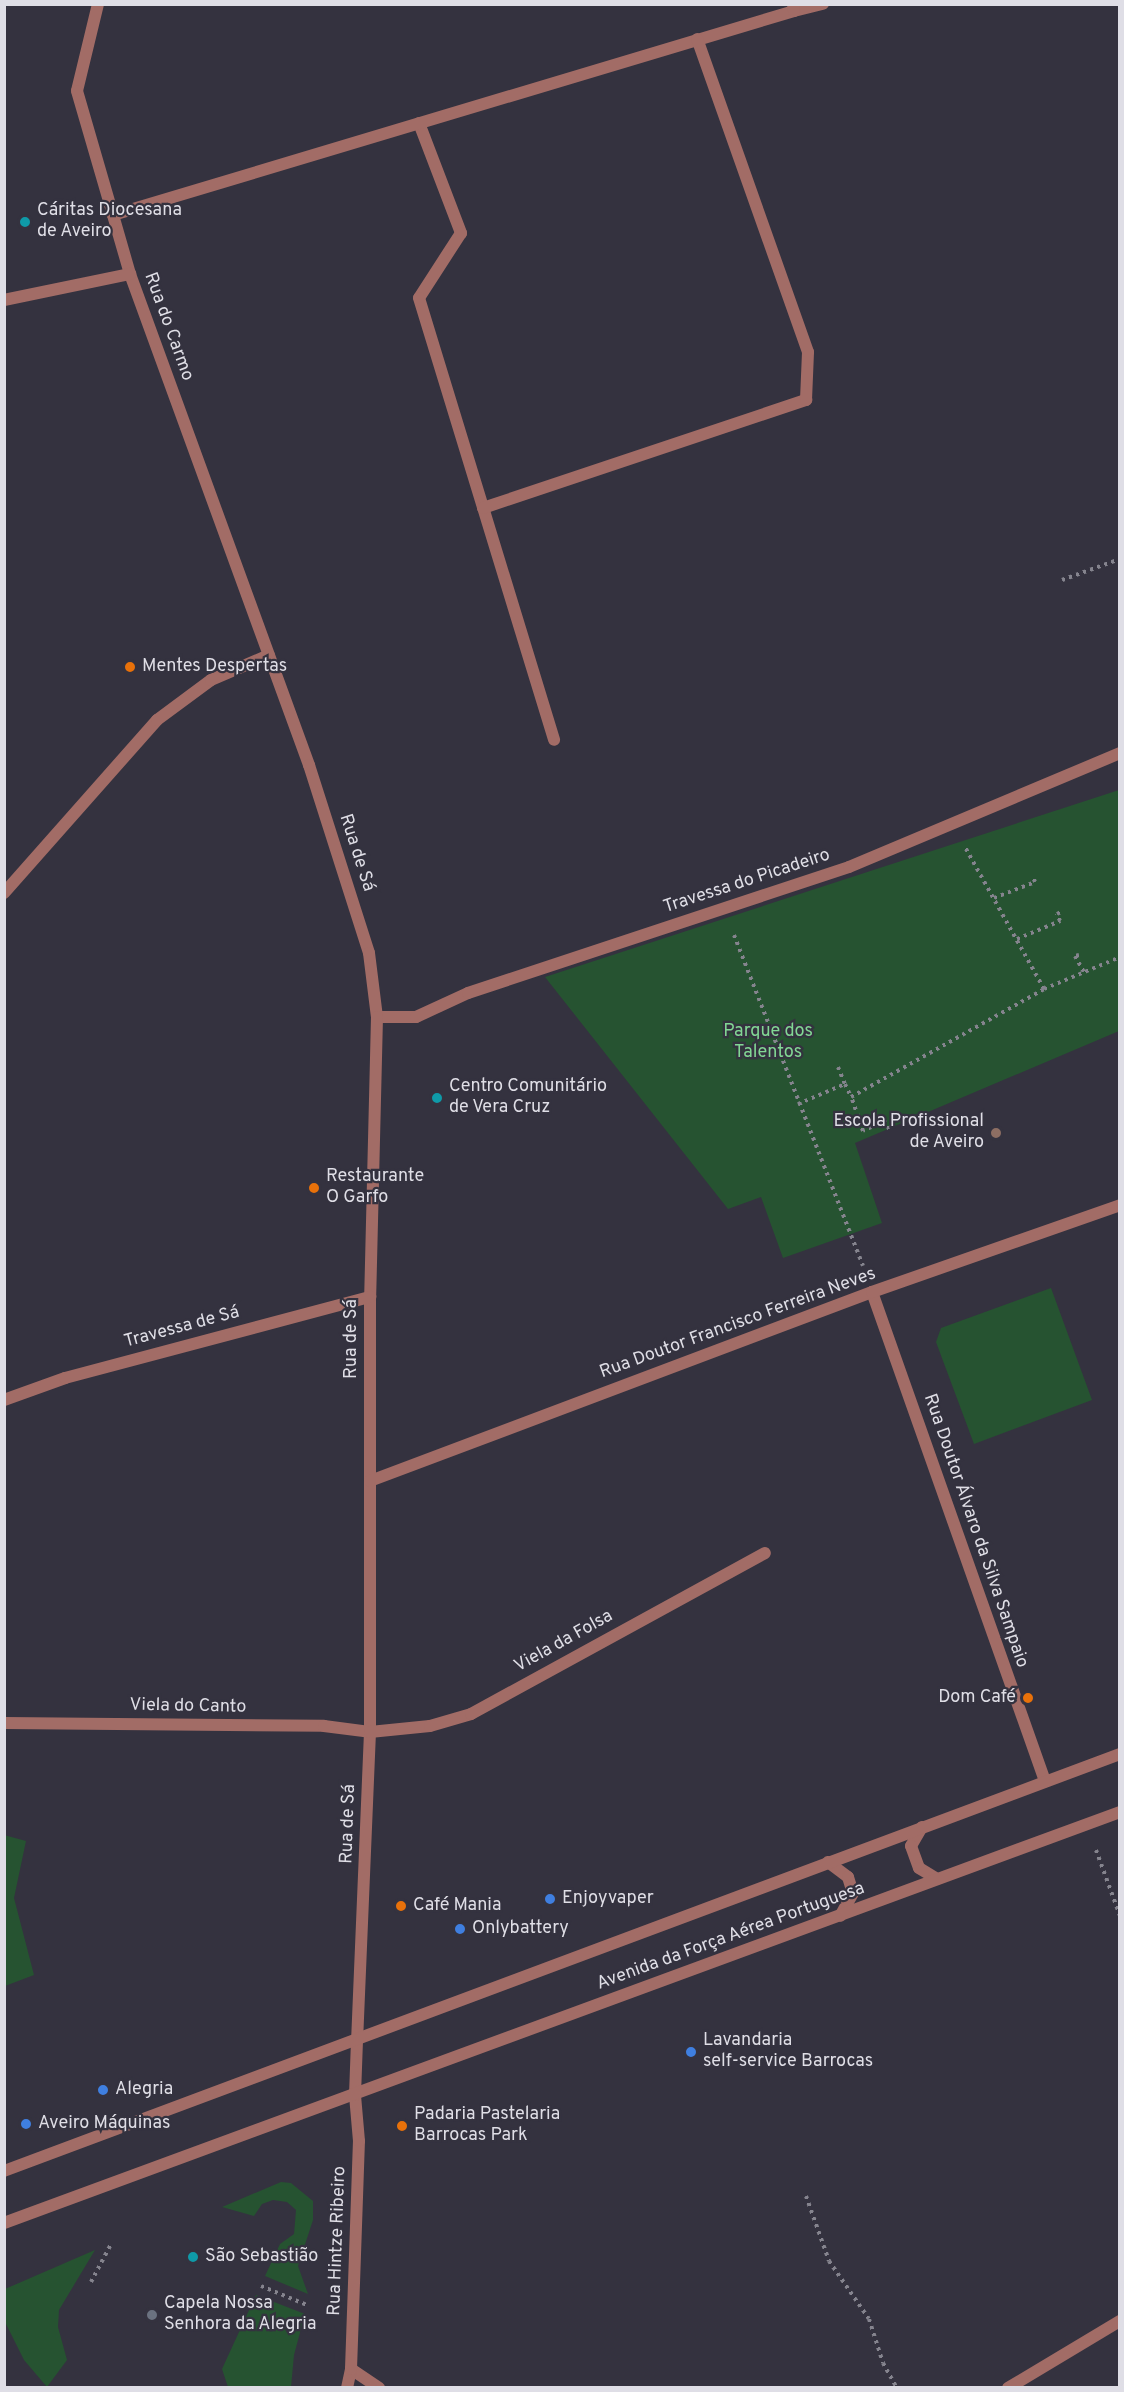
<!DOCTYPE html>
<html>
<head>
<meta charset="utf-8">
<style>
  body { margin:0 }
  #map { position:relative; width:1124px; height:2392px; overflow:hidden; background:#34323f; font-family:Overpass,sans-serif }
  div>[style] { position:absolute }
  .green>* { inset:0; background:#265331 }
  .path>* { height:4px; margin-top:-2px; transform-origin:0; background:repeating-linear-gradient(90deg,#85848e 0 3px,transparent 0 7.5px) }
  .service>* { height:12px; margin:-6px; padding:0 6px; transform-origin:6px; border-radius:6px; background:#a26c66 }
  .pedestrian>* { height:12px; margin:-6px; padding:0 6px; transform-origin:6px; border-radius:6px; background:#a26c66 }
  .minor>* { height:12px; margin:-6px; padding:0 6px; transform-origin:6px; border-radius:6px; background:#a26c66 }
  .tertiary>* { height:12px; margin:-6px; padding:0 6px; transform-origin:6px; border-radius:6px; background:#a26c66 }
  .dots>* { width:16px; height:16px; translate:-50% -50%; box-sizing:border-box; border:3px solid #34323f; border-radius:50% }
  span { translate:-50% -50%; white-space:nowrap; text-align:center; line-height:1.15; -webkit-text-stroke:4.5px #34323f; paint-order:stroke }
  .poi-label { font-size:18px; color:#dfdee6 }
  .left { translate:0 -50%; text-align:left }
  .right { translate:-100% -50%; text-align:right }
  .street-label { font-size:18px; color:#dfdee6 }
  .park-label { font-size:18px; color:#82d794 }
  .frame { position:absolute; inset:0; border:6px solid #dfdee6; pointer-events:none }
</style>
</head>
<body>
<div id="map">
  <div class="green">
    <div style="clip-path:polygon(1119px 790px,1119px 1031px,855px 1143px,882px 1223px,783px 1258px,761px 1197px,728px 1209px,545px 977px)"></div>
    <div style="clip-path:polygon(1051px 1288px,1092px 1400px,974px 1444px,936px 1342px,941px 1328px)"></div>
    <div style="clip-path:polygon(4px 1835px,26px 1841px,14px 1898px,34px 1975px,5px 1986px)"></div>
    <div style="clip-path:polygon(281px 2182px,291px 2183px,313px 2201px,313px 2220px,298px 2266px,308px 2294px,265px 2276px,280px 2244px,294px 2234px,296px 2210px,287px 2202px,273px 2200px,262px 2204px,254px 2216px,222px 2207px)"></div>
    <div style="clip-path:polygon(95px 2250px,59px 2310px,58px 2327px,67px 2360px,47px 2387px,24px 2360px,5px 2322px,5px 2289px)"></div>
    <div style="clip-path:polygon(256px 2295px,305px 2314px,294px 2355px,291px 2387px,228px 2387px,222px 2369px)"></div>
  </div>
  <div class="path">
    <div style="left:1062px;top:580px;width:62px;rotate:-19.9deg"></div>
    <div style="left:994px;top:898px;width:44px;rotate:-21.3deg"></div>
    <div style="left:1035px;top:882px;width:5px;rotate:-112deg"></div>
    <div style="left:734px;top:935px;width:355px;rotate:68.7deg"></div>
    <div style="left:1017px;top:939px;width:47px;rotate:-22.7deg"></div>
    <div style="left:1060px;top:921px;width:8px;rotate:-113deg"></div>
    <div style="left:1057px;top:914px;width:7px;rotate:-27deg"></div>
    <div style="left:1079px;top:955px;width:4px;rotate:166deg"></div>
    <div style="left:1075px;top:956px;width:18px;rotate:61deg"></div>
    <div style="left:1044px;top:989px;width:82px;rotate:-22.8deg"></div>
    <div style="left:838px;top:1067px;width:18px;rotate:68deg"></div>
    <div style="left:798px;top:1104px;width:51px;rotate:-23.1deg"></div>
    <div style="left:845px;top:1084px;width:14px;rotate:65deg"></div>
    <div style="left:889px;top:1129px;width:9px;rotate:-117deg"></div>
    <div style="left:885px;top:1121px;width:24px;rotate:156deg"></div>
    <div style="left:863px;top:1131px;width:36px;rotate:-109deg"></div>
    <div style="left:851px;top:1097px;width:221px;rotate:-29.2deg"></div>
    <div style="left:1044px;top:989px;width:162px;rotate:-119.1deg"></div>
    <div style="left:1096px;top:1850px;width:70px;rotate:70deg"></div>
    <div style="left:806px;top:2196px;width:69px;rotate:70.5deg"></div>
    <div style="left:829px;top:2261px;width:70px;rotate:55.4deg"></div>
    <div style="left:869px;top:2319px;width:46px;rotate:72.3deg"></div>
    <div style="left:883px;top:2363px;width:29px;rotate:61deg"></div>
    <div style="left:91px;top:2282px;width:41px;rotate:-62.2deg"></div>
    <div style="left:261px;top:2286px;width:50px;rotate:22.4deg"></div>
  </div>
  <div class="service">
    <div style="left:794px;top:11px;width:30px;rotate:-14deg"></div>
    <div style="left:419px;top:123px;width:118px;rotate:69.1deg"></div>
    <div style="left:461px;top:233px;width:77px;rotate:122.9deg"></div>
    <div style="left:419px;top:298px;width:462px;rotate:73deg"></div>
    <div style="left:113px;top:215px;width:711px;rotate:-16.68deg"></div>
    <div style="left:794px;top:11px;width:7px;rotate:-98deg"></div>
    <div style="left:483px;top:508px;width:341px;rotate:-18.5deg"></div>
    <div style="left:806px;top:400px;width:48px;rotate:-87.6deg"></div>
    <div style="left:808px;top:352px;width:332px;rotate:-109.5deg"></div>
  </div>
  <div class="pedestrian">
    <div style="left:377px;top:1017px;width:39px"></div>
    <div style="left:416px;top:1017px;width:57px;rotate:-24.8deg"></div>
    <div style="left:468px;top:993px;width:401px;rotate:-18.3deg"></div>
    <div style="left:849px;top:867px;width:294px;rotate:-22.8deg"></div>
  </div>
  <div class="minor">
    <div style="left:98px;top:4px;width:89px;rotate:103.6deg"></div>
    <div style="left:77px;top:91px;width:129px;rotate:73.8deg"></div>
    <div style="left:113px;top:215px;width:61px;rotate:73.9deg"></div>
    <div style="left:130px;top:274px;width:523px;rotate:69.97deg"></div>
    <div style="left:309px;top:765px;width:197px;rotate:72.3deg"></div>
    <div style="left:369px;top:953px;width:64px;rotate:82.9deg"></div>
    <div style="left:377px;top:1017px;width:280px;rotate:91.4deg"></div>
    <div style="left:370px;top:1297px;width:435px;rotate:90deg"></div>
    <div style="left:370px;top:1732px;width:308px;rotate:92.4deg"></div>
    <div style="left:4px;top:300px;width:129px;rotate:-11.7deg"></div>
    <div style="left:4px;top:893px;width:231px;rotate:-48.5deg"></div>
    <div style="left:157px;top:720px;width:67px;rotate:-36.5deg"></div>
    <div style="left:211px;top:680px;width:63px;rotate:-23.3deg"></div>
    <div style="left:872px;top:1292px;width:519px;rotate:70.52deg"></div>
    <div style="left:4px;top:1400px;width:65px;rotate:-19.8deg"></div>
    <div style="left:65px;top:1378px;width:316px;rotate:-14.9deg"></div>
    <div style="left:370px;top:1481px;width:536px;rotate:-20.63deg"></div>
    <div style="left:872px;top:1292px;width:263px;rotate:-19.3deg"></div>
    <div style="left:4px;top:1723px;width:320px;rotate:0.5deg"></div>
    <div style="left:324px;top:1726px;width:46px;rotate:7.4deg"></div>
    <div style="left:370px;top:1732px;width:60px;rotate:-5.7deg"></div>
    <div style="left:430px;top:1726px;width:43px;rotate:-16.3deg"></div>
    <div style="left:471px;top:1714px;width:335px;rotate:-28.7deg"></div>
    <div style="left:351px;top:2369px;width:34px;rotate:34deg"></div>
    <div style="left:347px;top:2388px;width:19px;rotate:-78deg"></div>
    <div style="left:351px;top:2369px;width:228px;rotate:-88deg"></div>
    <div style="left:359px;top:2141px;width:46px;rotate:-95deg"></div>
    <div style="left:1008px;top:2388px;width:131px;rotate:-30.9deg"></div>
  </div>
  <div class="tertiary">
    <div style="left:922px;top:1827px;width:22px;rotate:120deg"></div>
    <div style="left:911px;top:1846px;width:23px;rotate:70deg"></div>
    <div style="left:919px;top:1868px;width:21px;rotate:31deg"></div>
    <div style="left:828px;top:1862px;width:25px;rotate:37deg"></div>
    <div style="left:848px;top:1877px;width:17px;rotate:73deg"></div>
    <div style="left:853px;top:1893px;width:26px;rotate:119deg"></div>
    <div style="left:355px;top:2095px;width:55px;rotate:-87.9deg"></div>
    <div style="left:4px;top:2171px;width:1191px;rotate:-20.49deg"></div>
    <div style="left:4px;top:2223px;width:1189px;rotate:-20.22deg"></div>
  </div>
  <div class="dots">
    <div style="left:25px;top:222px;background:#0f9aa8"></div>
    <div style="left:130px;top:667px;background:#e8710a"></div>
    <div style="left:437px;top:1098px;background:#0f9aa8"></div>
    <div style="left:996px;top:1133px;background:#8d6e63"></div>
    <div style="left:314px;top:1188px;background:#e8710a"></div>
    <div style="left:1028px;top:1698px;background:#e8710a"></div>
    <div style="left:550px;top:1899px;background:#3f7fe0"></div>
    <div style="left:401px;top:1906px;background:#e8710a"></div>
    <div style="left:460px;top:1929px;background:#3f7fe0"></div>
    <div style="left:691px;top:2052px;background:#3f7fe0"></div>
    <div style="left:103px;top:2090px;background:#3f7fe0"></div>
    <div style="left:26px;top:2124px;background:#3f7fe0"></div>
    <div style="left:402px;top:2126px;background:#e8710a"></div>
    <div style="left:193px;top:2257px;background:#0f9aa8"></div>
    <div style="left:152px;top:2315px;background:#6b7280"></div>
  </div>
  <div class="poi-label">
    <span class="left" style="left:37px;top:222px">Cáritas Diocesana<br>de Aveiro</span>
    <span class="left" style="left:142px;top:667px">Mentes Despertas</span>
    <span class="left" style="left:449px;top:1098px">Centro Comunitário<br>de Vera Cruz</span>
    <span class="right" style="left:984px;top:1133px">Escola Profissional<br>de Aveiro</span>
    <span class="left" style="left:326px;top:1188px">Restaurante<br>O Garfo</span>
    <span class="right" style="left:1016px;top:1698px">Dom Café</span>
    <span class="left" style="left:562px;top:1899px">Enjoyvaper</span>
    <span class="left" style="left:413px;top:1906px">Café Mania</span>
    <span class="left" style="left:472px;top:1929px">Onlybattery</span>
    <span class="left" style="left:703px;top:2052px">Lavandaria<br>self-service Barrocas</span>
    <span class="left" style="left:115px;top:2090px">Alegria</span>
    <span class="left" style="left:414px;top:2126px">Padaria Pastelaria<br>Barrocas Park</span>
    <span class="left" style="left:38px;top:2124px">Aveiro Máquinas</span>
    <span class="left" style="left:205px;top:2257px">São Sebastião</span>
    <span class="left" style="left:164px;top:2315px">Capela Nossa<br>Senhora da Alegria</span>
  </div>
  <div class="street-label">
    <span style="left:168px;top:327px;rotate:70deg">Rua do Carmo</span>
    <span style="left:356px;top:853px;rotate:72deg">Rua de Sá</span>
    <span style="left:747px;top:882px;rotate:-18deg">Travessa do Picadeiro</span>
    <span style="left:738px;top:1324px;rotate:-20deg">Rua Doutor Francisco Ferreira Neves</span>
    <span style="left:182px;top:1328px;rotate:-15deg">Travessa de Sá</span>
    <span style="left:352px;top:1339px;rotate:-90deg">Rua de Sá</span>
    <span style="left:975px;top:1531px;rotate:71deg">Rua Doutor Álvaro da Silva Sampaio</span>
    <span style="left:564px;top:1642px;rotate:-29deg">Viela da Folsa</span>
    <span style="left:188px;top:1707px;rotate:1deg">Viela do Canto</span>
    <span style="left:349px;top:1824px;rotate:-88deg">Rua de Sá</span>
    <span style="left:731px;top:1937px;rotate:-20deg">Avenida da Força Aérea Portuguesa</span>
    <span style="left:338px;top:2241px;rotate:-88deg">Rua Hintze Ribeiro</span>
  </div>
  <div class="park-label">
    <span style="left:768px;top:1043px">Parque dos<br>Talentos</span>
  </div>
  <div class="frame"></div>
</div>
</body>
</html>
